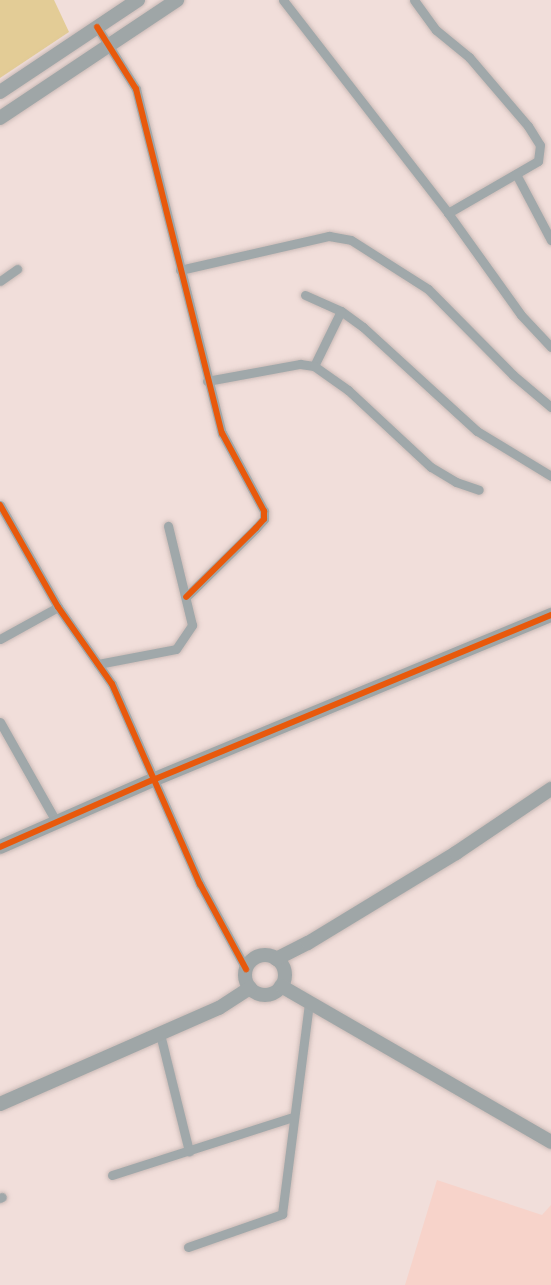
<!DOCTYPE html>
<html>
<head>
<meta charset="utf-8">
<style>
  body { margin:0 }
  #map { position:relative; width:551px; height:1285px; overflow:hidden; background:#f1deda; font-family:Jost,sans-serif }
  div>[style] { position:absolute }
  .built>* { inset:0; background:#f7d3ca }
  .green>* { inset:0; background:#e3cc96 }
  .roads { filter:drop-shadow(0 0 2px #cabab6) drop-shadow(0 0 2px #cabab6) }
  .street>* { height:9px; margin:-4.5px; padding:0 4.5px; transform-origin:4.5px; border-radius:4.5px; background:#a0a8aa }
  .secondary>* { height:14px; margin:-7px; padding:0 7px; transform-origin:7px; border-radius:7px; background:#9fa6a7 }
  .secondary>.ring { margin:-7px; padding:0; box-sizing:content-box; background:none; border:14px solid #9fa6a7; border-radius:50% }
  .cycleway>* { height:6px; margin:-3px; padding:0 3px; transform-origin:3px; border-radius:3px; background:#e8590c }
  span { translate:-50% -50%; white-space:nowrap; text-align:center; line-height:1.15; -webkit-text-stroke:4.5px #fff; paint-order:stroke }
</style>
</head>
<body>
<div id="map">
  <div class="built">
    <div style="clip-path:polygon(437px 1180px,542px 1215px,551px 1205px,551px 1285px,405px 1285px)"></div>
  </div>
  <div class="green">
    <div style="clip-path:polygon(0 0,54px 0,69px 32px,0 78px)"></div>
  </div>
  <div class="roads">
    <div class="street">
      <div style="left:283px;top:0;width:269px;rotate:52.2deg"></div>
      <div style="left:448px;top:213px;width:125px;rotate:54.4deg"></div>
      <div style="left:521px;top:315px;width:44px;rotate:46.8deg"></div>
      <div style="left:414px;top:0;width:37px;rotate:54deg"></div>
      <div style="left:436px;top:30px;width:43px;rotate:39.3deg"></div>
      <div style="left:469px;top:57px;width:91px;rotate:49.5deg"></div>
      <div style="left:528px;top:126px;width:22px;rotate:58deg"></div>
      <div style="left:540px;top:145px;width:16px;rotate:97deg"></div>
      <div style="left:538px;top:161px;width:104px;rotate:150deg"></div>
      <div style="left:97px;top:27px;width:73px;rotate:57.8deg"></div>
      <div style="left:136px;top:89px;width:355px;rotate:76deg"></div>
      <div style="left:222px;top:433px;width:89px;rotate:61.7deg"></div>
      <div style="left:264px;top:511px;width:8px;rotate:90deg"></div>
      <div style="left:264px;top:519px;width:12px;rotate:132deg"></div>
      <div style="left:256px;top:528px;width:98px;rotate:135.4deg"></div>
      <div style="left:516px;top:174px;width:75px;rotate:62.1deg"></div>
      <div style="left:180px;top:270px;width:153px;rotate:-12.9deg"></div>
      <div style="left:329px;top:236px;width:22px;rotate:10deg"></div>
      <div style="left:351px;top:240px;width:91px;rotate:32.5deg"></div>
      <div style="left:428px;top:289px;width:121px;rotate:45.3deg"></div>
      <div style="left:513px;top:375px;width:50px;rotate:40.1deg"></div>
      <div style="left:0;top:281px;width:21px;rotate:-35deg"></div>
      <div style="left:305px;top:295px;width:39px;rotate:24deg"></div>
      <div style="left:341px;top:311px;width:27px;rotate:36deg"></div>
      <div style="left:363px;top:327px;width:154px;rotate:42.4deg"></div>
      <div style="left:477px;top:431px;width:87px;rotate:31.3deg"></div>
      <div style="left:314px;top:366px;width:61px;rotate:-63.9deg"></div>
      <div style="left:207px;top:381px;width:95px;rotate:-10.4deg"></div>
      <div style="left:300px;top:364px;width:14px;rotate:8deg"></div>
      <div style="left:314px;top:366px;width:42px;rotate:35.2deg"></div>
      <div style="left:348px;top:390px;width:113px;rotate:42.9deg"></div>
      <div style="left:431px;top:467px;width:29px;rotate:31deg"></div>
      <div style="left:456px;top:482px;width:24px;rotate:19deg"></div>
      <div style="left:0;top:505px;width:117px;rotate:60.4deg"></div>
      <div style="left:58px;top:607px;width:94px;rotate:55deg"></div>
      <div style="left:112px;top:684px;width:219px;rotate:66.3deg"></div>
      <div style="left:200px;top:884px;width:97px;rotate:61.6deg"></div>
      <div style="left:0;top:639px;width:66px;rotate:-28.9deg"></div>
      <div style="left:98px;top:664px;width:79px;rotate:-10.9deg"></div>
      <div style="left:176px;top:649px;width:29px;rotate:-56deg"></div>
      <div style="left:192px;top:625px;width:102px;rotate:-103.6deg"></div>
      <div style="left:0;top:722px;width:116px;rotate:60.6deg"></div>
      <div style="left:160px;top:1034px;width:121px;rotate:76.1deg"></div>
      <div style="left:112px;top:1175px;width:190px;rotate:-17.8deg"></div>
      <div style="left:0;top:1198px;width:2px;rotate:-27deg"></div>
      <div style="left:188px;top:1247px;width:100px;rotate:-19.3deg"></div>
      <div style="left:282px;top:1214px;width:214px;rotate:-82.7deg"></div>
    </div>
    <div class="secondary">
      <div style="left:0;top:92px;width:166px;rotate:-33.7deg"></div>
      <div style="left:0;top:118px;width:213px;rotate:-33.7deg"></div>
      <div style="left:0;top:847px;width:169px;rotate:-23.7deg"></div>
      <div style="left:155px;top:779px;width:429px;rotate:-22.5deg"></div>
      <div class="ring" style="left:245px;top:955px;width:26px;height:26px"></div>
      <div style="left:276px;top:959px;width:36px;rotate:-27deg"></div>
      <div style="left:308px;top:943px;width:173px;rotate:-31.3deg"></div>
      <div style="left:456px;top:853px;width:115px;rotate:-34deg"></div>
      <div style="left:281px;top:986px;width:312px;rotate:30deg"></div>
      <div style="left:0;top:1104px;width:239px;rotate:-23.7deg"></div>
      <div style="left:219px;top:1008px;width:37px;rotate:-33deg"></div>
    </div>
  </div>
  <div class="cycleway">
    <div style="left:97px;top:27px;width:73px;rotate:57.8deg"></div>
    <div style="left:136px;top:89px;width:355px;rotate:76deg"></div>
    <div style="left:222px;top:433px;width:89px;rotate:61.7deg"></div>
    <div style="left:264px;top:511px;width:8px;rotate:90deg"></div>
    <div style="left:264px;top:519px;width:12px;rotate:132deg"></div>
    <div style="left:256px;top:528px;width:98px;rotate:135.4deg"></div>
    <div style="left:0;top:505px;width:117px;rotate:60.4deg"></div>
    <div style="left:58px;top:607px;width:94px;rotate:55deg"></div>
    <div style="left:112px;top:684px;width:219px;rotate:66.3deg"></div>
    <div style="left:200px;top:884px;width:97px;rotate:61.6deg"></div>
    <div style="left:0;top:847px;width:169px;rotate:-23.7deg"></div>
    <div style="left:155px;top:779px;width:429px;rotate:-22.5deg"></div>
  </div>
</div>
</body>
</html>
